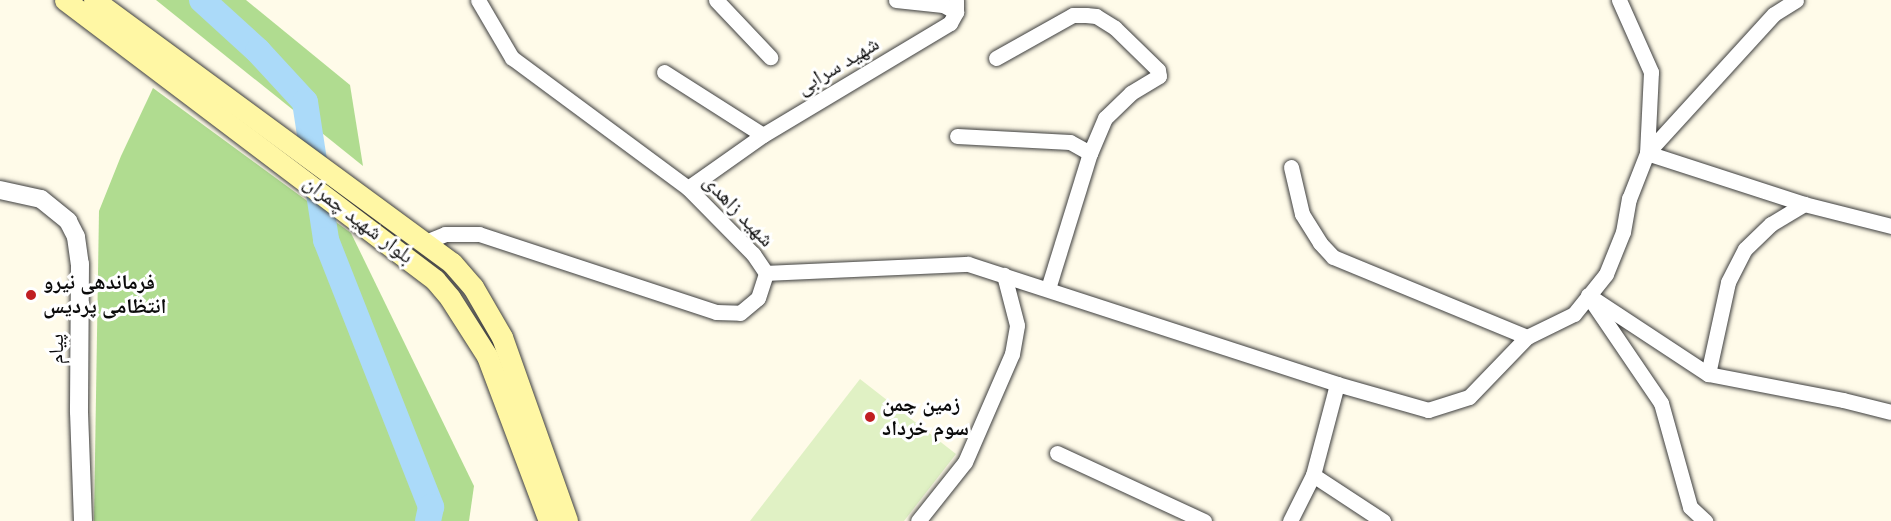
<!DOCTYPE html>
<html>
<head>
<meta charset="utf-8">
<style>
  body { margin:0 }
  #map { position:relative; width:1891px; height:521px; overflow:hidden; background:#fffbe9; font-family:Spectral,"Noto Naskh Arabic",serif }
  div>[style] { position:absolute }
  .forest>* { inset:0; background:#b0dc90 }
  .pitch>* { inset:0; background:#e0f1c4 }
  .river>* { height:26px; margin:-13px; padding:0 13px; transform-origin:13px; border-radius:13px; background:#abdaf9 }
  .roads { filter:drop-shadow(0 0 2px #3e3e3e) drop-shadow(0 0 2px #3e3e3e) }
  .minor>* { height:15px; margin:-7.5px; padding:0 7.5px; transform-origin:7.5px; border-radius:7.5px; background:#fff }
  .tertiary>* { height:18px; margin:-9px; padding:0 9px; transform-origin:9px; border-radius:9px; background:#fff }
  .secondary>* { height:21px; margin:-10.5px; padding:0 10.5px; transform-origin:10.5px; border-radius:10.5px; background:#fff7a4 }
  .dots>* { width:16px; height:16px; translate:-50% -50%; box-sizing:border-box; border:3px solid #fff; border-radius:50% }
  span { translate:-50% -50%; white-space:nowrap; text-align:center; line-height:1.15; -webkit-text-stroke:6px #fff; paint-order:stroke }
  .street-label { font-size:21px; color:#0b0b0b }
  .poi-label { font-size:21px; color:#0b0b0b; font-weight:700 }
  .left { translate:0 -50%; text-align:left }
</style>
</head>
<body>
<div id="map">
  <div class="forest">
    <div style="clip-path:polygon(156px 0,246px 0,350px 85px,363px 166px)"></div>
    <div style="clip-path:polygon(153px 88px,351px 233px,474px 486px,469px 521px,94px 521px,99px 211px,121px 156px)"></div>
  </div>
  <div class="pitch">
    <div style="clip-path:polygon(860px 379px,956px 454px,904px 521px,750px 521px)"></div>
  </div>
  <div class="river">
    <div style="left:202px;top:0;width:76px;rotate:42.3deg"></div>
    <div style="left:258px;top:51px;width:69px;rotate:47.3deg"></div>
    <div style="left:305px;top:102px;width:140px;rotate:81.3deg"></div>
    <div style="left:326px;top:240px;width:287px;rotate:68.5deg"></div>
    <div style="left:431px;top:507px;width:14px;rotate:102deg"></div>
  </div>
  <div class="roads">
    <div class="minor">
      <div style="left:716px;top:0;width:79px;rotate:46.5deg"></div>
      <div style="left:896px;top:0;width:47px;rotate:6.1deg"></div>
      <div style="left:943px;top:5px;width:15px;rotate:28deg"></div>
      <div style="left:1619px;top:0;width:79px;rotate:66deg"></div>
      <div style="left:1651px;top:72px;width:81px;rotate:92.8deg"></div>
      <div style="left:996px;top:58px;width:88px;rotate:-29.2deg"></div>
      <div style="left:1073px;top:15px;width:13px"></div>
      <div style="left:1086px;top:15px;width:10px;rotate:6deg"></div>
      <div style="left:1096px;top:16px;width:22px;rotate:32deg"></div>
      <div style="left:1115px;top:28px;width:60px;rotate:44.3deg"></div>
      <div style="left:1158px;top:70px;width:6px;rotate:81deg"></div>
      <div style="left:1159px;top:76px;width:33px;rotate:149deg"></div>
      <div style="left:1131px;top:93px;width:36px;rotate:136deg"></div>
      <div style="left:1105px;top:118px;width:38px;rotate:113deg"></div>
      <div style="left:1090px;top:153px;width:142px;rotate:107.2deg"></div>
      <div style="left:664px;top:72px;width:117px;rotate:32.5deg"></div>
      <div style="left:957px;top:136px;width:113px;rotate:3deg"></div>
      <div style="left:1070px;top:142px;width:23px;rotate:29deg"></div>
      <div style="left:1647px;top:153px;width:188px;rotate:-47.6deg"></div>
      <div style="left:1774px;top:14px;width:26px;rotate:-32deg"></div>
      <div style="left:1291px;top:167px;width:48px;rotate:76.8deg"></div>
      <div style="left:1302px;top:214px;width:34px;rotate:58deg"></div>
      <div style="left:1320px;top:243px;width:19px;rotate:47deg"></div>
      <div style="left:1333px;top:257px;width:210px;rotate:22.4deg"></div>
      <div style="left:688px;top:188px;width:92px;rotate:-35.2deg"></div>
      <div style="left:763px;top:135px;width:218px;rotate:-30.9deg"></div>
      <div style="left:950px;top:23px;width:13px;rotate:-61deg"></div>
      <div style="left:956px;top:12px;width:12px;rotate:-90deg"></div>
      <div style="left:423px;top:243px;width:24px;rotate:-22deg"></div>
      <div style="left:445px;top:234px;width:34px"></div>
      <div style="left:479px;top:234px;width:250px;rotate:18.2deg"></div>
      <div style="left:716px;top:312px;width:24px;rotate:2deg"></div>
      <div style="left:740px;top:313px;width:23px;rotate:-40deg"></div>
      <div style="left:758px;top:298px;width:26px;rotate:-72deg"></div>
      <div style="left:766px;top:273px;width:23px;rotate:-124deg"></div>
      <div style="left:753px;top:254px;width:93px;rotate:-134.6deg"></div>
      <div style="left:688px;top:188px;width:219px;rotate:-143.5deg"></div>
      <div style="left:512px;top:58px;width:67px;rotate:-120.4deg"></div>
      <div style="left:766px;top:273px;width:202px;rotate:-2.6deg"></div>
      <div style="left:968px;top:264px;width:388px;rotate:18deg"></div>
      <div style="left:1337px;top:384px;width:95px;rotate:15.9deg"></div>
      <div style="left:1428px;top:410px;width:43px;rotate:-17.6deg"></div>
      <div style="left:1469px;top:397px;width:83px;rotate:-46deg"></div>
      <div style="left:1527px;top:337px;width:52px;rotate:-26.1deg"></div>
      <div style="left:1574px;top:314px;width:51px;rotate:-51.3deg"></div>
      <div style="left:1606px;top:274px;width:45px;rotate:-68deg"></div>
      <div style="left:1623px;top:232px;width:34px;rotate:-80deg"></div>
      <div style="left:1629px;top:199px;width:49px;rotate:-68.6deg"></div>
      <div style="left:1647px;top:153px;width:165px;rotate:18deg"></div>
      <div style="left:1804px;top:204px;width:90px;rotate:14.2deg"></div>
      <div style="left:1588px;top:295px;width:144px;rotate:33.4deg"></div>
      <div style="left:1708px;top:374px;width:137px;rotate:10.9deg"></div>
      <div style="left:1843px;top:400px;width:49px;rotate:14deg"></div>
      <div style="left:1593px;top:303px;width:121px;rotate:55.8deg"></div>
      <div style="left:1661px;top:403px;width:108px;rotate:74.4deg"></div>
      <div style="left:1690px;top:507px;width:21px;rotate:43deg"></div>
      <div style="left:1708px;top:374px;width:94px;rotate:-77.7deg"></div>
      <div style="left:1728px;top:282px;width:37px;rotate:-63deg"></div>
      <div style="left:1745px;top:249px;width:36px;rotate:-44deg"></div>
      <div style="left:1771px;top:224px;width:39px;rotate:-31deg"></div>
      <div style="left:1057px;top:453px;width:162px;rotate:24.8deg"></div>
      <div style="left:1313px;top:475px;width:84px;rotate:33.3deg"></div>
      <div style="left:918px;top:521px;width:75px;rotate:-51.5deg"></div>
      <div style="left:965px;top:462px;width:118px;rotate:-66.5deg"></div>
      <div style="left:1012px;top:354px;width:29px;rotate:-80deg"></div>
      <div style="left:1017px;top:325px;width:52px;rotate:-104.6deg"></div>
      <div style="left:1290px;top:521px;width:51px;rotate:-63.4deg"></div>
      <div style="left:1313px;top:475px;width:94px;rotate:-75.2deg"></div>
    </div>
    <div class="tertiary">
      <div style="left:0;top:190px;width:42px;rotate:12.4deg"></div>
      <div style="left:41px;top:199px;width:35px;rotate:39deg"></div>
      <div style="left:68px;top:221px;width:18px;rotate:63deg"></div>
      <div style="left:76px;top:237px;width:27px;rotate:82deg"></div>
      <div style="left:80px;top:264px;width:148px;rotate:90.4deg"></div>
      <div style="left:79px;top:412px;width:109px;rotate:87.9deg"></div>
    </div>
    <div class="secondary">
      <div style="left:65px;top:0;width:464px;rotate:37.1deg"></div>
      <div style="left:435px;top:280px;width:23px;rotate:50deg"></div>
      <div style="left:450px;top:298px;width:69px;rotate:57.5deg"></div>
      <div style="left:487px;top:356px;width:176px;rotate:69.4deg"></div>
      <div style="left:94px;top:0;width:444px;rotate:36.3deg"></div>
      <div style="left:452px;top:263px;width:32px;rotate:49deg"></div>
      <div style="left:473px;top:287px;width:58px;rotate:59.9deg"></div>
      <div style="left:502px;top:337px;width:195px;rotate:70.5deg"></div>
    </div>
  </div>
  <div class="dots">
    <div style="left:31px;top:295px;background:#c01e21"></div>
    <div style="left:870px;top:417px;background:#c01e21"></div>
  </div>
  <div class="street-label">
    <span style="left:838px;top:66px;rotate:-31deg">شهید سرابی</span>
    <span style="left:738px;top:211px;rotate:46deg">شهید زاهدی</span>
    <span style="left:358px;top:220px;rotate:37deg">بلوار شهید چمران</span>
    <span style="left:57px;top:349px;rotate:-90deg">پیام</span>
  </div>
  <div class="poi-label">
    <span class="left" style="left:43px;top:295px">فرماندهی نیرو<br>انتظامی پردیس</span>
    <span class="left" style="left:882px;top:417px">زمین چمن<br>سوم خرداد</span>
  </div>
</div>
</body>
</html>
